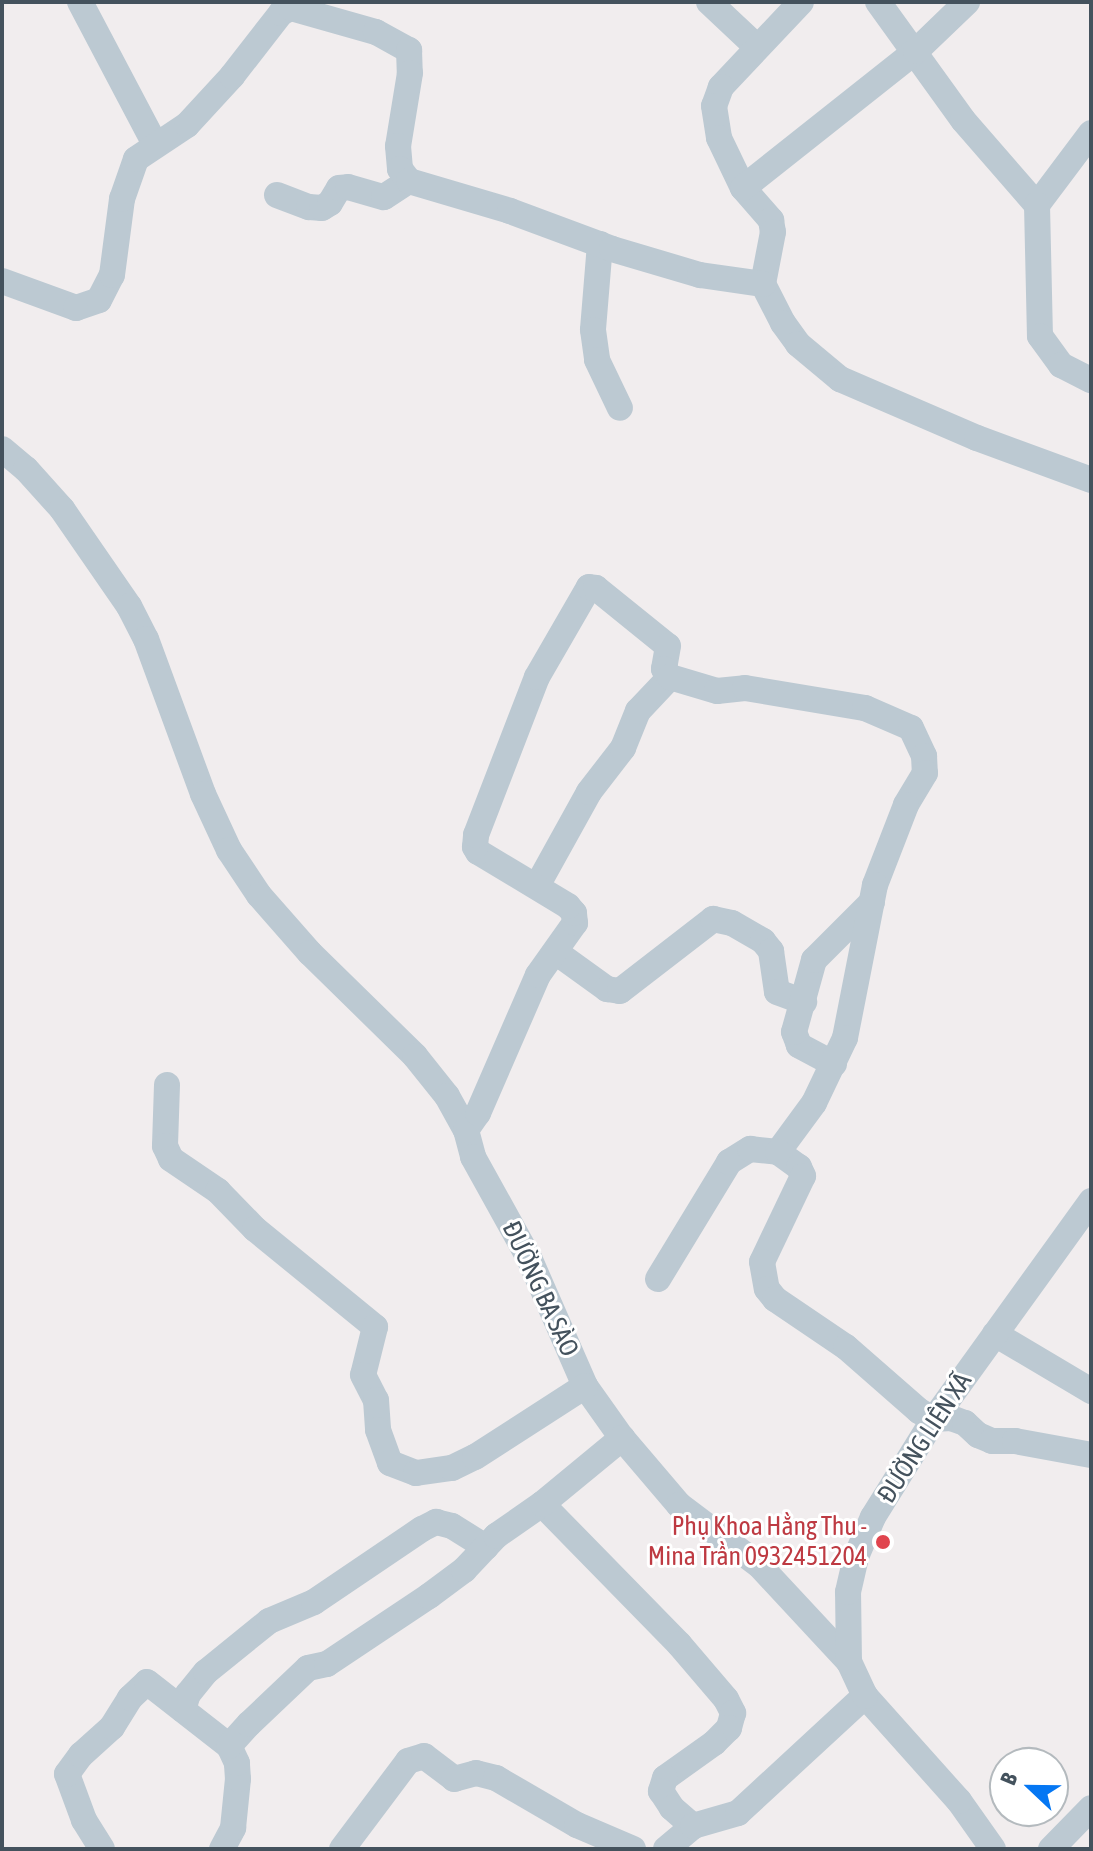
<!DOCTYPE html>
<html>
<head>
<meta charset="utf-8">
<style>
  body { margin:0 }
  #map { position:relative; width:1093px; height:1851px; overflow:hidden; background:#f1edee; font-family:"Asap Condensed",sans-serif }
  div>[style] { position:absolute }
  .minor>* { height:26px; margin:-13px; padding:0 13px; transform-origin:13px; border-radius:13px; background:#bcc9d2 }
  .dots>* { width:22px; height:22px; translate:-50% -50%; box-sizing:border-box; border:4px solid #fff; border-radius:50% }
  span { translate:-50% -50%; white-space:nowrap; text-align:center; line-height:1.15; -webkit-text-stroke:6px #fff; paint-order:stroke }
  .street-label { font-size:26px; color:#44525d }
  .health-label { font-size:26px; color:#be3a42 }
  .right { translate:-100% -50%; text-align:right }
  .frame { position:absolute; inset:0; border:4px solid #44525d; pointer-events:none }
  .north { position:absolute; left:989px; top:1747px; width:80px; height:80px; box-sizing:border-box; background:#fff; border:2px solid #b4babe; border-radius:50%; rotate:292deg; font-size:22px; font-weight:700; line-height:32px; text-align:center; color:#44525d }
  .north::after { content:''; display:block; margin:auto; width:28px; height:36px; background:#0577f3; clip-path:polygon(50% 0,100% 100%,50% 72%,0 100%) }
</style>
</head>
<body>
<div id="map">
  <div class="minor">
    <div style="left:80px;top:2px;width:161px;rotate:62.2deg"></div>
    <div style="left:709px;top:2px;width:66px;rotate:43.2deg"></div>
    <div style="left:801px;top:2px;width:117px;rotate:133.3deg"></div>
    <div style="left:721px;top:87px;width:20px;rotate:110deg"></div>
    <div style="left:714px;top:106px;width:32px;rotate:81deg"></div>
    <div style="left:719px;top:138px;width:55px;rotate:64.4deg"></div>
    <div style="left:743px;top:188px;width:43px;rotate:48.8deg"></div>
    <div style="left:771px;top:220px;width:12px;rotate:81deg"></div>
    <div style="left:773px;top:232px;width:53px;rotate:100.9deg"></div>
    <div style="left:763px;top:284px;width:44px;rotate:62.9deg"></div>
    <div style="left:783px;top:323px;width:26px;rotate:54deg"></div>
    <div style="left:798px;top:344px;width:55px;rotate:39.8deg"></div>
    <div style="left:840px;top:379px;width:149px;rotate:23.3deg"></div>
    <div style="left:977px;top:438px;width:121px;rotate:20.2deg"></div>
    <div style="left:878px;top:2px;width:145px;rotate:54.2deg"></div>
    <div style="left:963px;top:120px;width:113px;rotate:49deg"></div>
    <div style="left:1091px;top:133px;width:90px;rotate:126.9deg"></div>
    <div style="left:1037px;top:205px;width:131px;rotate:88.7deg"></div>
    <div style="left:1040px;top:336px;width:36px;rotate:54deg"></div>
    <div style="left:1061px;top:365px;width:34px;rotate:27deg"></div>
    <div style="left:743px;top:188px;width:221px;rotate:-38.4deg"></div>
    <div style="left:916px;top:51px;width:71px;rotate:-43.9deg"></div>
    <div style="left:277px;top:195px;width:34px;rotate:21deg"></div>
    <div style="left:309px;top:207px;width:13px;rotate:4deg"></div>
    <div style="left:322px;top:208px;width:9px;rotate:-32deg"></div>
    <div style="left:330px;top:203px;width:17px;rotate:-59deg"></div>
    <div style="left:339px;top:188px;width:9px;rotate:-6deg"></div>
    <div style="left:348px;top:187px;width:37px;rotate:16deg"></div>
    <div style="left:384px;top:197px;width:30px;rotate:-33deg"></div>
    <div style="left:600px;top:244px;width:86px;rotate:94.7deg"></div>
    <div style="left:593px;top:330px;width:30px;rotate:82deg"></div>
    <div style="left:597px;top:360px;width:53px;rotate:64.4deg"></div>
    <div style="left:2px;top:281px;width:79px;rotate:20deg"></div>
    <div style="left:76px;top:308px;width:24px;rotate:-19deg"></div>
    <div style="left:99px;top:300px;width:28px;rotate:-63deg"></div>
    <div style="left:112px;top:275px;width:77px;rotate:-82.5deg"></div>
    <div style="left:122px;top:199px;width:42px;rotate:-70.7deg"></div>
    <div style="left:136px;top:159px;width:61px;rotate:-33.7deg"></div>
    <div style="left:187px;top:125px;width:67px;rotate:-47.4deg"></div>
    <div style="left:232px;top:76px;width:80px;rotate:-52.1deg"></div>
    <div style="left:281px;top:13px;width:11px;rotate:-27deg"></div>
    <div style="left:291px;top:8px;width:88px;rotate:15.8deg"></div>
    <div style="left:376px;top:32px;width:38px;rotate:29deg"></div>
    <div style="left:409px;top:50px;width:23px;rotate:88deg"></div>
    <div style="left:410px;top:73px;width:74px;rotate:99.3deg"></div>
    <div style="left:398px;top:146px;width:23px;rotate:85deg"></div>
    <div style="left:400px;top:169px;width:15px;rotate:53deg"></div>
    <div style="left:409px;top:181px;width:105px;rotate:16.5deg"></div>
    <div style="left:510px;top:211px;width:109px;rotate:20.4deg"></div>
    <div style="left:612px;top:249px;width:92px;rotate:16.5deg"></div>
    <div style="left:700px;top:275px;width:64px;rotate:8.1deg"></div>
    <div style="left:2px;top:449px;width:31px;rotate:40deg"></div>
    <div style="left:26px;top:469px;width:54px;rotate:48deg"></div>
    <div style="left:62px;top:509px;width:118px;rotate:55.4deg"></div>
    <div style="left:129px;top:606px;width:37px;rotate:63deg"></div>
    <div style="left:146px;top:639px;width:165px;rotate:69.8deg"></div>
    <div style="left:203px;top:794px;width:62px;rotate:65.1deg"></div>
    <div style="left:229px;top:850px;width:54px;rotate:56.3deg"></div>
    <div style="left:259px;top:895px;width:77px;rotate:48.7deg"></div>
    <div style="left:310px;top:953px;width:147px;rotate:44.4deg"></div>
    <div style="left:415px;top:1056px;width:51px;rotate:51.3deg"></div>
    <div style="left:447px;top:1096px;width:39px;rotate:61deg"></div>
    <div style="left:466px;top:1130px;width:28px;rotate:75deg"></div>
    <div style="left:473px;top:1157px;width:118px;rotate:61deg"></div>
    <div style="left:530px;top:1260px;width:137px;rotate:66.4deg"></div>
    <div style="left:585px;top:1386px;width:64px;rotate:54.6deg"></div>
    <div style="left:622px;top:1438px;width:88px;rotate:49.6deg"></div>
    <div style="left:679px;top:1505px;width:100px;rotate:36.9deg"></div>
    <div style="left:759px;top:1565px;width:132px;rotate:47.1deg"></div>
    <div style="left:537px;top:886px;width:107px;rotate:-61deg"></div>
    <div style="left:589px;top:792px;width:56px;rotate:-52.3deg"></div>
    <div style="left:623px;top:748px;width:40px;rotate:-68deg"></div>
    <div style="left:638px;top:711px;width:47px;rotate:-46.7deg"></div>
    <div style="left:557px;top:953px;width:62px;rotate:35.8deg"></div>
    <div style="left:607px;top:989px;width:13px;rotate:9deg"></div>
    <div style="left:620px;top:991px;width:118px;rotate:-37.7deg"></div>
    <div style="left:713px;top:919px;width:19px;rotate:12deg"></div>
    <div style="left:732px;top:923px;width:36px;rotate:30deg"></div>
    <div style="left:763px;top:941px;width:13px;rotate:51deg"></div>
    <div style="left:771px;top:951px;width:41px;rotate:81.7deg"></div>
    <div style="left:777px;top:992px;width:29px;rotate:20deg"></div>
    <div style="left:834px;top:1064px;width:40px;rotate:-152deg"></div>
    <div style="left:799px;top:1045px;width:14px;rotate:-111deg"></div>
    <div style="left:794px;top:1032px;width:75px;rotate:-74.5deg"></div>
    <div style="left:814px;top:960px;width:82px;rotate:-45deg"></div>
    <div style="left:167px;top:1085px;width:61px;rotate:91.9deg"></div>
    <div style="left:165px;top:1146px;width:14px;rotate:65deg"></div>
    <div style="left:171px;top:1159px;width:57px;rotate:34.2deg"></div>
    <div style="left:218px;top:1191px;width:53px;rotate:45.8deg"></div>
    <div style="left:255px;top:1229px;width:155px;rotate:39.2deg"></div>
    <div style="left:375px;top:1327px;width:49px;rotate:104deg"></div>
    <div style="left:363px;top:1375px;width:28px;rotate:63deg"></div>
    <div style="left:376px;top:1400px;width:30px;rotate:86deg"></div>
    <div style="left:378px;top:1430px;width:35px;rotate:70deg"></div>
    <div style="left:390px;top:1463px;width:28px;rotate:21deg"></div>
    <div style="left:416px;top:1473px;width:36px;rotate:-8deg"></div>
    <div style="left:452px;top:1468px;width:25px;rotate:-26deg"></div>
    <div style="left:475px;top:1457px;width:131px;rotate:-32.8deg"></div>
    <div style="left:466px;top:1130px;width:21px;rotate:-55deg"></div>
    <div style="left:478px;top:1113px;width:150px;rotate:-66.5deg"></div>
    <div style="left:538px;top:975px;width:64px;rotate:-54.6deg"></div>
    <div style="left:575px;top:923px;width:10px;rotate:-96deg"></div>
    <div style="left:574px;top:913px;width:9px;rotate:-131deg"></div>
    <div style="left:568px;top:906px;width:105px;rotate:-149deg"></div>
    <div style="left:478px;top:852px;width:6px;rotate:-121deg"></div>
    <div style="left:475px;top:847px;width:12px;rotate:-85deg"></div>
    <div style="left:476px;top:835px;width:169px;rotate:-68.9deg"></div>
    <div style="left:537px;top:677px;width:104px;rotate:-60deg"></div>
    <div style="left:589px;top:587px;width:7px;rotate:8deg"></div>
    <div style="left:596px;top:588px;width:92px;rotate:38.9deg"></div>
    <div style="left:668px;top:646px;width:23px;rotate:100deg"></div>
    <div style="left:664px;top:669px;width:10px;rotate:53deg"></div>
    <div style="left:670px;top:677px;width:49px;rotate:16.6deg"></div>
    <div style="left:717px;top:691px;width:28px;rotate:-6deg"></div>
    <div style="left:745px;top:688px;width:122px;rotate:9.5deg"></div>
    <div style="left:865px;top:708px;width:50px;rotate:23.5deg"></div>
    <div style="left:911px;top:728px;width:31px;rotate:65deg"></div>
    <div style="left:924px;top:756px;width:17px;rotate:87deg"></div>
    <div style="left:925px;top:773px;width:37px;rotate:121deg"></div>
    <div style="left:906px;top:805px;width:86px;rotate:111.2deg"></div>
    <div style="left:875px;top:885px;width:156px;rotate:101.1deg"></div>
    <div style="left:845px;top:1038px;width:72px;rotate:115.5deg"></div>
    <div style="left:814px;top:1103px;width:61px;rotate:126.3deg"></div>
    <div style="left:658px;top:1279px;width:137px;rotate:-58.7deg"></div>
    <div style="left:729px;top:1162px;width:25px;rotate:-32deg"></div>
    <div style="left:750px;top:1149px;width:28px;rotate:6deg"></div>
    <div style="left:778px;top:1152px;width:26px;rotate:36deg"></div>
    <div style="left:799px;top:1167px;width:10px;rotate:66deg"></div>
    <div style="left:803px;top:1176px;width:95px;rotate:115.5deg"></div>
    <div style="left:762px;top:1262px;width:27px;rotate:80deg"></div>
    <div style="left:767px;top:1289px;width:13px;rotate:51deg"></div>
    <div style="left:775px;top:1299px;width:86px;rotate:34.1deg"></div>
    <div style="left:846px;top:1347px;width:97px;rotate:41.2deg"></div>
    <div style="left:919px;top:1411px;width:17px;rotate:28deg"></div>
    <div style="left:934px;top:1419px;width:17px;rotate:-3deg"></div>
    <div style="left:951px;top:1418px;width:15px;rotate:20deg"></div>
    <div style="left:965px;top:1423px;width:18px;rotate:43deg"></div>
    <div style="left:978px;top:1435px;width:15px;rotate:23deg"></div>
    <div style="left:992px;top:1441px;width:23px"></div>
    <div style="left:1015px;top:1441px;width:77px;rotate:10.4deg"></div>
    <div style="left:995px;top:1334px;width:112px;rotate:30.7deg"></div>
    <div style="left:542px;top:1504px;width:196px;rotate:45.6deg"></div>
    <div style="left:679px;top:1644px;width:72px;rotate:49.5deg"></div>
    <div style="left:726px;top:1699px;width:16px;rotate:63deg"></div>
    <div style="left:733px;top:1713px;width:16px;rotate:105deg"></div>
    <div style="left:729px;top:1728px;width:21px;rotate:135deg"></div>
    <div style="left:714px;top:1743px;width:60px;rotate:144.5deg"></div>
    <div style="left:665px;top:1778px;width:14px;rotate:107deg"></div>
    <div style="left:661px;top:1791px;width:20px;rotate:57deg"></div>
    <div style="left:672px;top:1808px;width:28px;rotate:41deg"></div>
    <div style="left:183px;top:1710px;width:17px;rotate:-73deg"></div>
    <div style="left:188px;top:1694px;width:28px;rotate:-51deg"></div>
    <div style="left:206px;top:1672px;width:81px;rotate:-39deg"></div>
    <div style="left:269px;top:1621px;width:49px;rotate:-22.9deg"></div>
    <div style="left:314px;top:1602px;width:130px;rotate:-34.1deg"></div>
    <div style="left:422px;top:1529px;width:16px;rotate:-27deg"></div>
    <div style="left:436px;top:1522px;width:16px;rotate:14deg"></div>
    <div style="left:452px;top:1526px;width:40px;rotate:32deg"></div>
    <div style="left:102px;top:1849px;width:34px;rotate:-122deg"></div>
    <div style="left:84px;top:1820px;width:49px;rotate:-110.3deg"></div>
    <div style="left:67px;top:1774px;width:24px;rotate:-54deg"></div>
    <div style="left:81px;top:1755px;width:42px;rotate:-42.1deg"></div>
    <div style="left:112px;top:1727px;width:34px;rotate:-58deg"></div>
    <div style="left:130px;top:1698px;width:23px;rotate:-43deg"></div>
    <div style="left:147px;top:1682px;width:104px;rotate:38deg"></div>
    <div style="left:222px;top:1849px;width:24px;rotate:-62deg"></div>
    <div style="left:233px;top:1828px;width:49px;rotate:-84.2deg"></div>
    <div style="left:238px;top:1779px;width:16px;rotate:-94deg"></div>
    <div style="left:237px;top:1763px;width:19px;rotate:-115deg"></div>
    <div style="left:229px;top:1746px;width:30px;rotate:-48deg"></div>
    <div style="left:249px;top:1724px;width:81px;rotate:-43.5deg"></div>
    <div style="left:308px;top:1668px;width:19px;rotate:-12deg"></div>
    <div style="left:327px;top:1664px;width:123px;rotate:-33.7deg"></div>
    <div style="left:429px;top:1596px;width:44px;rotate:-36.6deg"></div>
    <div style="left:464px;top:1570px;width:47px;rotate:-46.7deg"></div>
    <div style="left:496px;top:1536px;width:56px;rotate:-34.8deg"></div>
    <div style="left:542px;top:1504px;width:104px;rotate:-39.5deg"></div>
    <div style="left:342px;top:1849px;width:110px;rotate:-53.1deg"></div>
    <div style="left:408px;top:1761px;width:17px;rotate:-17deg"></div>
    <div style="left:424px;top:1756px;width:38px;rotate:37deg"></div>
    <div style="left:454px;top:1779px;width:23px;rotate:-15deg"></div>
    <div style="left:476px;top:1773px;width:21px;rotate:14deg"></div>
    <div style="left:496px;top:1778px;width:94px;rotate:30.1deg"></div>
    <div style="left:577px;top:1825px;width:61px;rotate:23.2deg"></div>
    <div style="left:666px;top:1849px;width:35px;rotate:-40deg"></div>
    <div style="left:693px;top:1826px;width:47px;rotate:-16.1deg"></div>
    <div style="left:738px;top:1813px;width:173px;rotate:-42.7deg"></div>
    <div style="left:993px;top:1849px;width:59px;rotate:-125.3deg"></div>
    <div style="left:959px;top:1801px;width:141px;rotate:-131.8deg"></div>
    <div style="left:865px;top:1696px;width:38px;rotate:-115deg"></div>
    <div style="left:849px;top:1662px;width:70px;rotate:-90.8deg"></div>
    <div style="left:848px;top:1592px;width:36px;rotate:-77deg"></div>
    <div style="left:856px;top:1557px;width:43px;rotate:-67deg"></div>
    <div style="left:873px;top:1517px;width:115px;rotate:-58.1deg"></div>
    <div style="left:934px;top:1419px;width:269px;rotate:-54.2deg"></div>
    <div style="left:1051px;top:1849px;width:57px;rotate:-45.7deg"></div>
  </div>
  <div class="dots">
    <div style="left:883px;top:1542px;background:#e0444e"></div>
  </div>
  <div class="street-label">
    <span style="left:540px;top:1289px;rotate:65deg">ĐƯỜNG BA SÀO</span>
    <span style="left:925px;top:1438px;rotate:-57deg">ĐƯỜNG LIÊN XÃ</span>
  </div>
  <div class="health-label">
    <span class="right" style="left:867px;top:1542px">Phụ Khoa Hằng Thu -<br>Mina Trần 0932451204</span>
  </div>
  <div class="frame"></div>
  <div class="north">B</div>
</div>
</body>
</html>
